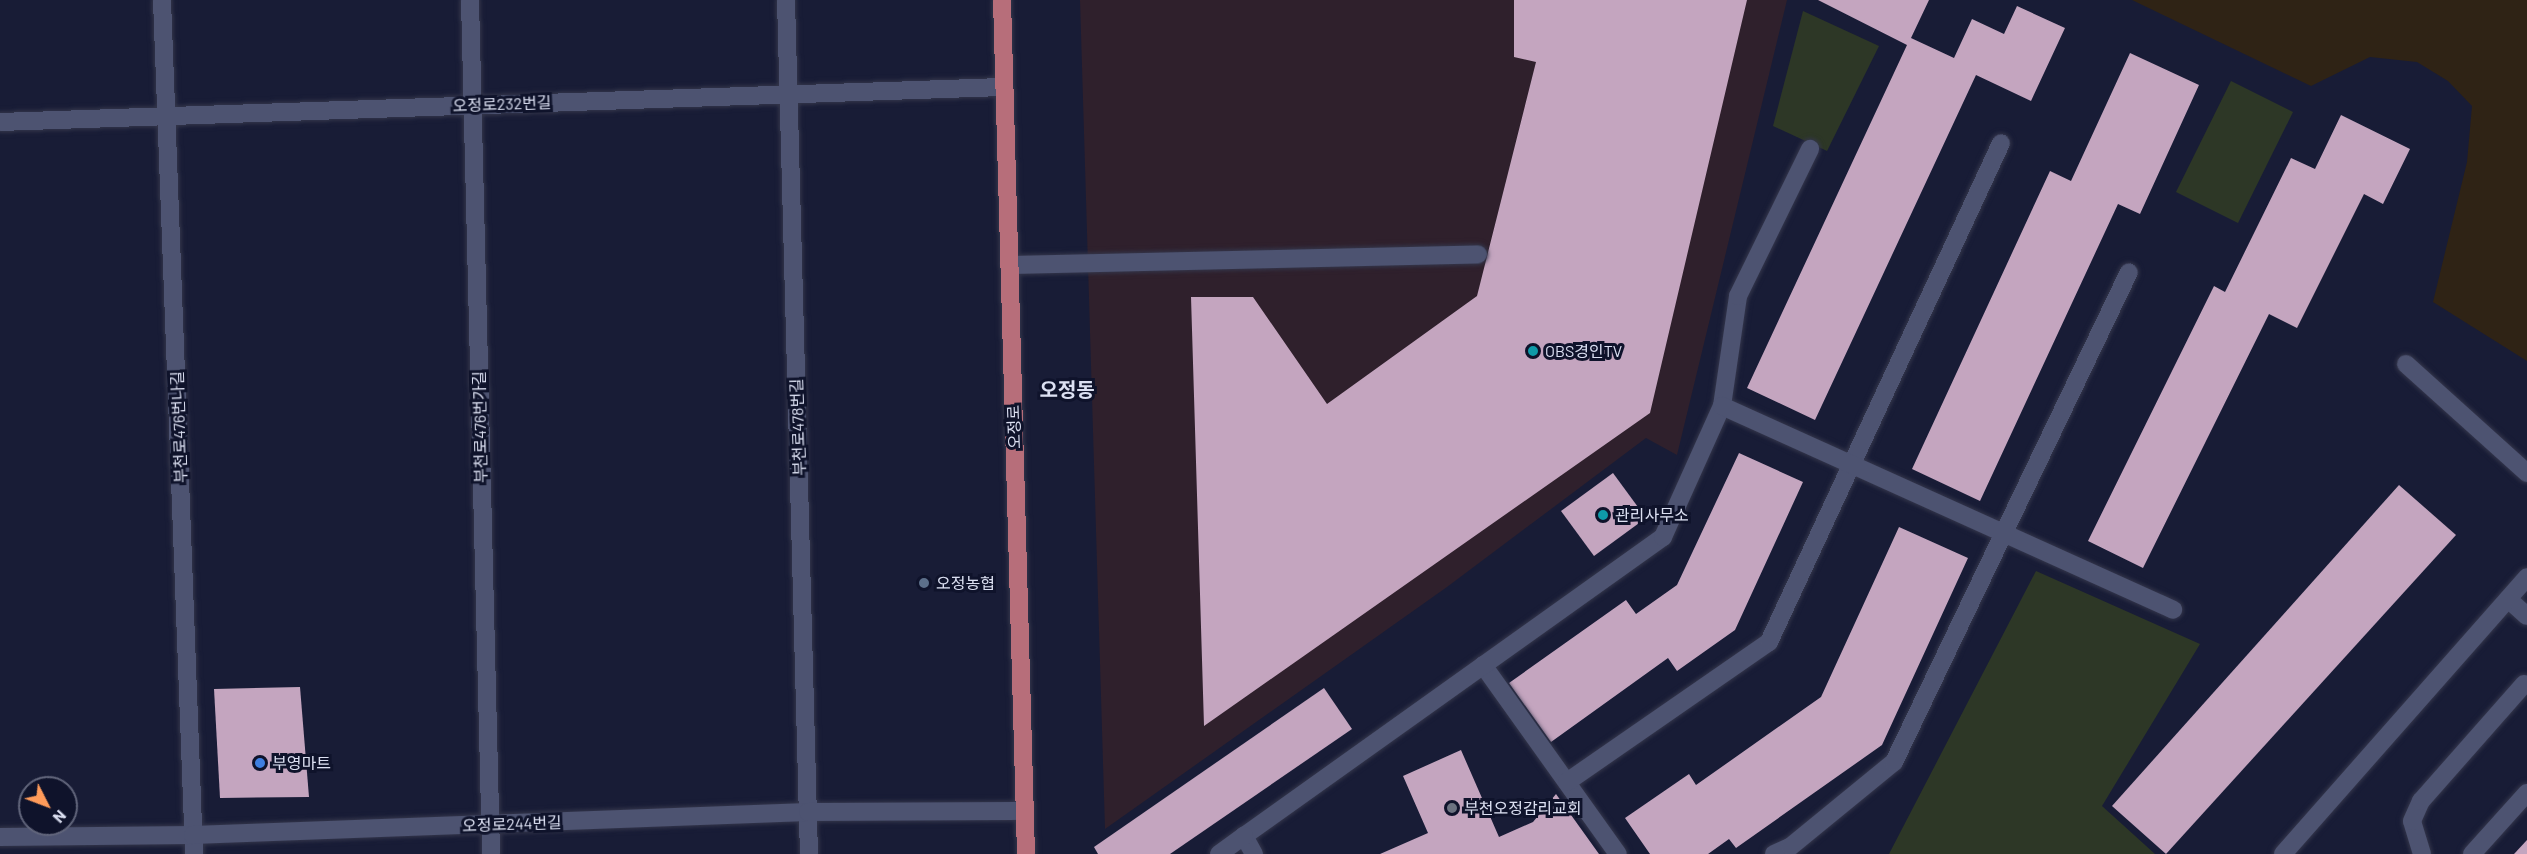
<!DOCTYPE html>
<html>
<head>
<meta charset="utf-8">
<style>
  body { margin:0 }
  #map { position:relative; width:2527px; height:854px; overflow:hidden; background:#181c36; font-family:Barlow,"Noto Sans KR",sans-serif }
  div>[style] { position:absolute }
  .commercial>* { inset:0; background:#2f202c }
  .industrial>* { inset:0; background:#2f2315 }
  .green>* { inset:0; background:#2d3726 }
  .building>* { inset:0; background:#c4a5bf }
  .roads { filter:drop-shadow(0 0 2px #34364b) drop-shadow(0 0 2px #34364b) }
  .lane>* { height:18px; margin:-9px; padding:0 9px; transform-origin:9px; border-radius:9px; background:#4d5371 }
  .street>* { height:18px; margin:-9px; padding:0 9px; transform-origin:9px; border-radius:9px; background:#4d5371 }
  .primary>* { height:18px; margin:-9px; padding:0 9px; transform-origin:9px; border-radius:9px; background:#b76e7a }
  .dots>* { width:16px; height:16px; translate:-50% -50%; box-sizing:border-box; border:3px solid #0f132b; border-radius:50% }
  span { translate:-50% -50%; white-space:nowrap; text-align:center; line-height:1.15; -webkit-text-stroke:6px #0f132b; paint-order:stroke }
  .street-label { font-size:16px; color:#dce0f2 }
  .poi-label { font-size:16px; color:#dce0f2 }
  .left { translate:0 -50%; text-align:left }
  .quarter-label { font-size:20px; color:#dce0f2; font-weight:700 }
  .north { position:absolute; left:18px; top:776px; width:60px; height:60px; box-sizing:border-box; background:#0f132b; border:2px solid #61657b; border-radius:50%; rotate:132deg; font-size:16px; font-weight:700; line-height:24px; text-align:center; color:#dce0f2 }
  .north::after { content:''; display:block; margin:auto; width:21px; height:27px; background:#ff9b5a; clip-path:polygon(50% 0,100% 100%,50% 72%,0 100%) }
</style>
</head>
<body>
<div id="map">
  <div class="commercial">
    <div style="clip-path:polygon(1080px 0,1787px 0,1677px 455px,1646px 438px,1447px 587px,1105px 829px)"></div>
  </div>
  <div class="industrial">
    <div style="clip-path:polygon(2132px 0,2527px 0,2527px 361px,2433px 302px,2467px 162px,2472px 106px,2448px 81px,2417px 62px,2370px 57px,2311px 86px)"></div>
  </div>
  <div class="green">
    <div style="clip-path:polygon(1803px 11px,1879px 46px,1827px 151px,1773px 126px)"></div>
    <div style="clip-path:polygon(2231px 81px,2293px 112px,2238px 223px,2176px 192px)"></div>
    <div style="clip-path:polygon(2036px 571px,2200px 644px,2102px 806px,2155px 854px,1889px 854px)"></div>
  </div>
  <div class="building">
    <div style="clip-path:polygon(1514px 0,1747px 0,1650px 413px,1204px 726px,1191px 297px,1253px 297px,1327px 404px,1477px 296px,1536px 62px,1514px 57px)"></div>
    <div style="clip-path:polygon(1818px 0,1929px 0,1911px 38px,1954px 58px,1972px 19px,2004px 34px,2017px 6px,2065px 28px,2031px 101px,1976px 75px,1815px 420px,1747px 388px,1907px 45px)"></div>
    <div style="clip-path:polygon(2130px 53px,2199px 85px,2140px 214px,2118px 204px,1980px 501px,1912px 469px,2050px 171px,2071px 181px)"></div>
    <div style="clip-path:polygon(2341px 115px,2410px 149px,2383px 204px,2364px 194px,2297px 328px,2269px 314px,2143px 568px,2088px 541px,2214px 286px,2225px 292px,2291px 158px,2315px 169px)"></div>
    <div style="clip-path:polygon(1739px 453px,1803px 482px,1735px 630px,1677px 671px,1668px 658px,1551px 742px,1509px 683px,1626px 600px,1636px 614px,1677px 585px)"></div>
    <div style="clip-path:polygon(1613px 473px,1646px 518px,1594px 556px,1561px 511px)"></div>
    <div style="clip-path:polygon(2399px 485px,2456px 535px,2166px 854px,2112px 806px)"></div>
    <div style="clip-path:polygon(1899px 527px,1968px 558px,1882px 745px,1736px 848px,1729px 839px,1708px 854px,1650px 854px,1625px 818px,1689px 774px,1696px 785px,1821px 697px)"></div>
    <div style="clip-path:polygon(300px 687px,309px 797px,220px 798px,214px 689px)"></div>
    <div style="clip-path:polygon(1324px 688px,1352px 729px,1170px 854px,1098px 854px,1094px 847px)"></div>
    <div style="clip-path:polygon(1461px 750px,1499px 837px,1533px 822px,1556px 794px,1599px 854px,1380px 854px,1428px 833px,1403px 776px)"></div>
    <div style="clip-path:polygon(2527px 840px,2527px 854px,2514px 854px)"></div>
  </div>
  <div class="roads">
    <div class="lane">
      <div style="left:162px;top:0;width:855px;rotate:87.85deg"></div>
      <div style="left:470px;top:0;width:854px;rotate:88.59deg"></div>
      <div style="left:786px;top:0;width:854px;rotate:88.46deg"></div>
      <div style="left:0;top:122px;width:1005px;rotate:-2deg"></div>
      <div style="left:1009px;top:265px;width:469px;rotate:-1.3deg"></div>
      <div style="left:2406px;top:364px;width:163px;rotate:42deg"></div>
      <div style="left:1722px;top:406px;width:111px;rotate:-81.7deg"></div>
      <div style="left:1738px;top:296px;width:164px;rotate:-63.9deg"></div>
      <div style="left:2508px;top:599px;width:25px;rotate:42deg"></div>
      <div style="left:1483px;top:665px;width:232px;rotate:54.5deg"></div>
      <div style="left:1567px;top:782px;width:246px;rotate:-34.7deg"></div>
      <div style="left:1769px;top:642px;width:550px;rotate:-65.06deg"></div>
      <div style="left:0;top:837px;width:193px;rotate:-0.6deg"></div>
      <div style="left:193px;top:835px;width:615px;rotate:-2.14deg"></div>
      <div style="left:808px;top:812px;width:217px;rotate:-0.3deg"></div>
      <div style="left:1254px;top:854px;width:21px;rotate:-119deg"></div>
      <div style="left:1244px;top:836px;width:515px;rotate:-35.51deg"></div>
      <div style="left:1663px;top:537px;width:144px;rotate:-65.8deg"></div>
      <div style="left:1722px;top:406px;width:495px;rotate:24.3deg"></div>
      <div style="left:1774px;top:854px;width:17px;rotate:-24deg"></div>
      <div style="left:1790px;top:847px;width:134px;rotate:-39.3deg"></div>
      <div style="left:1894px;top:762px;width:543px;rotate:-64.38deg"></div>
      <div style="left:2283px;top:854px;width:369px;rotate:-48.6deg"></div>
      <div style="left:2422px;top:854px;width:34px;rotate:-107deg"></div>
      <div style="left:2412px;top:821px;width:22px;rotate:-66deg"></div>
      <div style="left:2421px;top:801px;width:156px;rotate:-48.6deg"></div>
      <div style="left:2472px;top:854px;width:82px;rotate:-48deg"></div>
    </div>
    <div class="street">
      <div style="left:1219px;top:854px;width:31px;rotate:-36deg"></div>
    </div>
    <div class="primary">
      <div style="left:1002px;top:0;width:854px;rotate:88.39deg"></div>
    </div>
  </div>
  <div class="dots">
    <div style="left:1533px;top:351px;background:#0f9aa8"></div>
    <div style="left:1603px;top:515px;background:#0f9aa8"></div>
    <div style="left:924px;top:583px;background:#5c6f8a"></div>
    <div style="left:260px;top:763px;background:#3f7fe0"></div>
    <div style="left:1452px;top:808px;background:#6b7280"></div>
  </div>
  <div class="street-label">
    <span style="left:502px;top:104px;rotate:-2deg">오정로232번길</span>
    <span style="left:179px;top:427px;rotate:-92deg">부천로476번나길</span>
    <span style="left:480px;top:427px;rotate:-91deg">부천로476번가길</span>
    <span style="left:798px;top:427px;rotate:-92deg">부천로478번길</span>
    <span style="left:1014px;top:427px;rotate:-92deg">오정로</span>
    <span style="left:512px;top:824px;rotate:-2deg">오정로244번길</span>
  </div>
  <div class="poi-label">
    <span class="left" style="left:1545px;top:351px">OBS경인TV</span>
    <span class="left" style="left:1615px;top:515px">관리사무소</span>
    <span class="left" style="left:936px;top:583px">오정농협</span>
    <span class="left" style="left:272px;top:763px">부영마트</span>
    <span class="left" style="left:1464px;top:808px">부천오정감리교회</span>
  </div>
  <div class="quarter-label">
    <span style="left:1067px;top:389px">오정동</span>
  </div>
  <div class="north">N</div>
</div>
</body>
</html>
